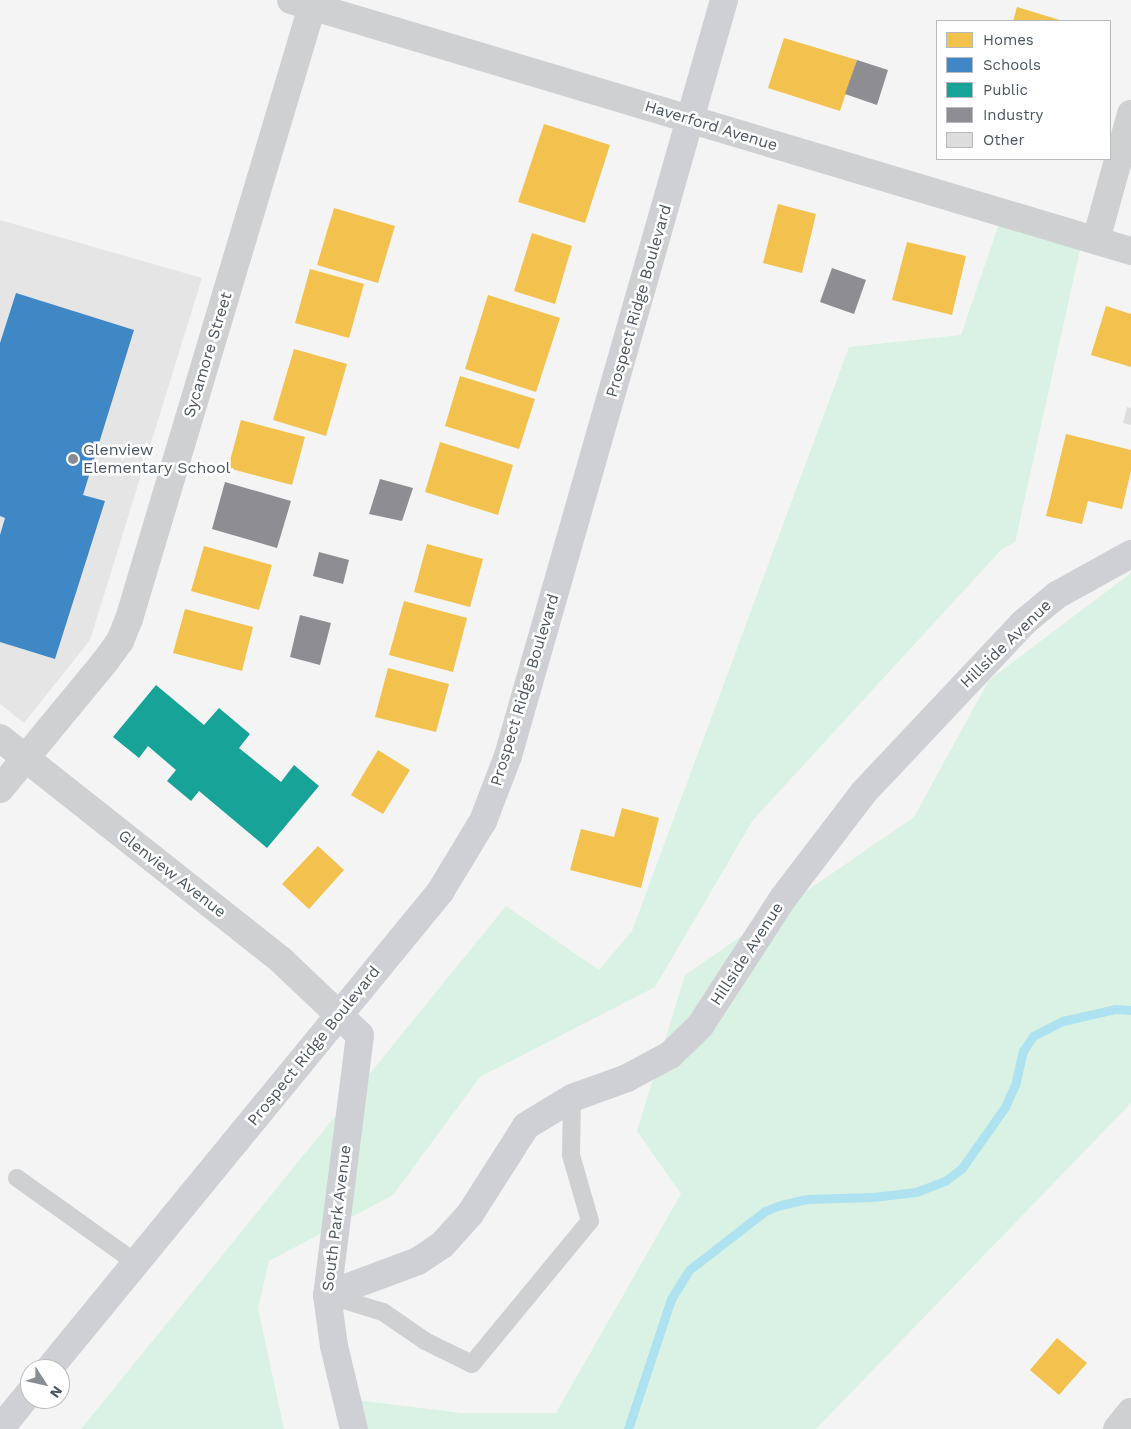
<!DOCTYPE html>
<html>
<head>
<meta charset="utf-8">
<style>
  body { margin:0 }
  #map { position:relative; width:1131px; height:1429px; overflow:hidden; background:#f4f4f4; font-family:"Work Sans",sans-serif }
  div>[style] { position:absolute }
  .education>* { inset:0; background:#e6e5e6 }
  .green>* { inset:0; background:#d9f2e3 }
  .homes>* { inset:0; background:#f2c14e }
  .schools>* { inset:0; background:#3f88c5 }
  .public>* { inset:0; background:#17a398 }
  .industry>* { inset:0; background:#8d8d92 }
  .stream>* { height:9px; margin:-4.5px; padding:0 4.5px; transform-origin:4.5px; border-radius:4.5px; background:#aee2f0 }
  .building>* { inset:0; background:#ddddde }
  .lane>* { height:18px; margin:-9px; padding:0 9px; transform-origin:9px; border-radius:9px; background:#ced0d2 }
  .street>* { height:28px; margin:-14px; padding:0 14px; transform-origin:14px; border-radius:14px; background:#ced0d2 }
  .secondary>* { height:28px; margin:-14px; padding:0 14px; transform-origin:14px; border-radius:14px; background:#ced0d4 }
  .dots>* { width:14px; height:14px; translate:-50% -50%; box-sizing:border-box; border:2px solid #fff; border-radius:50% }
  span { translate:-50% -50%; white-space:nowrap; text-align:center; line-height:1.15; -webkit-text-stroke:5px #fff; paint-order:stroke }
  .street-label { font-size:16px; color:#4a5661 }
  .poi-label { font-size:16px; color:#4a5661 }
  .left { translate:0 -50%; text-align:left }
  .legend { position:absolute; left:936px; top:20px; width:175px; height:140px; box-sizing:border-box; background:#fff; border:1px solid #b7bbc0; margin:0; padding:6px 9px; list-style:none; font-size:15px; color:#4a5661 }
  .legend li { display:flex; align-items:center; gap:10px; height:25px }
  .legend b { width:25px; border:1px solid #b7bbc0 }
  .north { position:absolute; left:20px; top:1359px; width:50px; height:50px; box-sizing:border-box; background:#fff; border:1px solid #b7bbc0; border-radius:50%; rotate:125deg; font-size:14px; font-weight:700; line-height:20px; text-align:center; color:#4a5661 }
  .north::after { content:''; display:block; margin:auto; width:18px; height:22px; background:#868d94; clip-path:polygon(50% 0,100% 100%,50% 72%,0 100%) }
</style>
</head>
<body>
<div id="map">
  <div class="education">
    <div style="clip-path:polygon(0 220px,202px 278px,90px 640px,24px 723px,0 704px)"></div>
  </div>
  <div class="green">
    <div style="clip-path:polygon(1004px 209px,1084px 232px,1015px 542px,1001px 550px,753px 820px,655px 987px,480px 1077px,393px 1195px,269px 1261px,258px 1308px,284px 1429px,81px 1429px,506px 906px,599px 970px,632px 931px,849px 347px,961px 335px)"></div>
    <div style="clip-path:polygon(1131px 573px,1131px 1103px,816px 1429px,365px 1429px,356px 1400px,461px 1413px,556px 1413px,681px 1194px,637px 1131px,685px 975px,914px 817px,989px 680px)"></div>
  </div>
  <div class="homes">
    <div style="clip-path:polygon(1017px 7px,1063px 21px,1013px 21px)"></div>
    <div style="clip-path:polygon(784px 38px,857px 60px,840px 111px,768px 88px)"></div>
    <div style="clip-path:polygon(544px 124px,610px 145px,585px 223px,518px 202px)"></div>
    <div style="clip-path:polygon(778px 204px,816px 214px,802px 273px,763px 263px)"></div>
    <div style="clip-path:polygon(334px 208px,395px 226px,378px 283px,317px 265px)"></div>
    <div style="clip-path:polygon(532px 233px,572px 246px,555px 304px,514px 291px)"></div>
    <div style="clip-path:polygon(907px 242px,966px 256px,952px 315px,892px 300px)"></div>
    <div style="clip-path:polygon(310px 269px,364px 284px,349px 338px,295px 323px)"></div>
    <div style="clip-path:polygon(488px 295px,560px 318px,536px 392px,465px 369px)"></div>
    <div style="clip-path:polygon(1106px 306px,1131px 314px,1131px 367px,1091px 355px)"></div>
    <div style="clip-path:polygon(294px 349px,347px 364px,326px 436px,273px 420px)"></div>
    <div style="clip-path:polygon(460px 376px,535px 399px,519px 449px,445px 426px)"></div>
    <div style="clip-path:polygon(241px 420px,305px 437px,292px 485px,228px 468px)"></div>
    <div style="clip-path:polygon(1066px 434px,1131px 450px,1131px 471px,1122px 509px,1088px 501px,1082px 524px,1046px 516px)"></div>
    <div style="clip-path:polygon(440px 442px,513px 465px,498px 515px,425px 492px)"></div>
    <div style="clip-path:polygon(427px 544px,483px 559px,470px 607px,414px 592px)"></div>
    <div style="clip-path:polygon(204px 546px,272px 565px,259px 610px,191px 591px)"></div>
    <div style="clip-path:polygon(404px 601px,467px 618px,453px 672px,389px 655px)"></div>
    <div style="clip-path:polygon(185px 609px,253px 627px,242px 671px,173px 653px)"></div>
    <div style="clip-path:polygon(388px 668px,449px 684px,436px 732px,375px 717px)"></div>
    <div style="clip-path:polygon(378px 750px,410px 770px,383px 814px,351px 795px)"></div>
    <div style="clip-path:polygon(622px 808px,659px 818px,641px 888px,570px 870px,581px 829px,614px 837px)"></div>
    <div style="clip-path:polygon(318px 846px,344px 870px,309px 909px,282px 884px)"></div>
    <div style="clip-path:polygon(1057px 1338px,1087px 1363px,1059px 1395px,1030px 1370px)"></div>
  </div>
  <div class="schools">
    <div style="clip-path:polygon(16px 293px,134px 330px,83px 495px,105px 501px,55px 659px,0 642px,0 535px,5px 518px,0 516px,0 343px)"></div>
  </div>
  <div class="public">
    <div style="clip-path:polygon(156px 685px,204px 725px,219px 708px,250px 734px,239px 748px,281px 782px,294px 765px,319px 786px,267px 848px,199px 791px,191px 801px,167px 781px,176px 770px,148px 746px,139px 758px,113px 737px)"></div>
  </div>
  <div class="industry">
    <div style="clip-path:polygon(857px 60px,888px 70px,877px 105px,845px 94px)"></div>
    <div style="clip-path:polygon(832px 268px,866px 280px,854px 314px,820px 302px)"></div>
    <div style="clip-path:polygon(380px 479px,413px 488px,402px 521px,369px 514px)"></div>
    <div style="clip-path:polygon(225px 482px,291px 501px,277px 548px,212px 529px)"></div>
    <div style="clip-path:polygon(319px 552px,349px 560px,343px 584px,313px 576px)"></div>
    <div style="clip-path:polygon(300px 615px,331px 623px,320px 665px,290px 657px)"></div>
  </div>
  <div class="stream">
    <div style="left:628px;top:1429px;width:137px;rotate:-71.7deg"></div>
    <div style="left:671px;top:1299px;width:34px;rotate:-58deg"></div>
    <div style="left:689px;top:1270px;width:96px;rotate:-37.8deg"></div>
    <div style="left:765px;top:1211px;width:17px;rotate:-21deg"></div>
    <div style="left:781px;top:1205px;width:27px;rotate:-13deg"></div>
    <div style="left:807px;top:1199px;width:66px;rotate:-1.7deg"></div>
    <div style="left:873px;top:1197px;width:43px;rotate:-6.6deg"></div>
    <div style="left:916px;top:1192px;width:31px;rotate:-21deg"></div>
    <div style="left:945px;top:1181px;width:21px;rotate:-37deg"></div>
    <div style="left:962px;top:1168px;width:75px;rotate:-54.8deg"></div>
    <div style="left:1005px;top:1107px;width:24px;rotate:-66deg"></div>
    <div style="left:1015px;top:1085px;width:35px;rotate:-77deg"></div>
    <div style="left:1023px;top:1051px;width:18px;rotate:-56deg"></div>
    <div style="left:1033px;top:1036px;width:34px;rotate:-27deg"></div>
    <div style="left:1063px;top:1021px;width:53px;rotate:-13deg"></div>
    <div style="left:1115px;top:1009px;width:16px;rotate:4deg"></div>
  </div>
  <div class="building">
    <div style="clip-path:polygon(1127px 407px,1131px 408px,1131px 425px,1123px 423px)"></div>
  </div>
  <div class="lane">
    <div style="left:17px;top:1178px;width:146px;rotate:35.5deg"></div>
    <div style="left:327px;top:1295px;width:59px;rotate:16.9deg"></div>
    <div style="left:383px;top:1312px;width:51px;rotate:34.6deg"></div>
    <div style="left:425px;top:1341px;width:52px;rotate:26.1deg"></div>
    <div style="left:472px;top:1364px;width:185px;rotate:-50.5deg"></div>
    <div style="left:590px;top:1221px;width:69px;rotate:-106.1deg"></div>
    <div style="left:571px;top:1155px;width:57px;rotate:-89deg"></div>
  </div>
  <div class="street">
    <div style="left:291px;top:0;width:877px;rotate:16.64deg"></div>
    <div style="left:1096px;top:240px;width:131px;rotate:-74.5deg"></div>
    <div style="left:0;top:738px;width:358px;rotate:38.3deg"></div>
    <div style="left:281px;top:960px;width:80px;rotate:43.5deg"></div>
    <div style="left:0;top:789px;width:163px;rotate:-50.5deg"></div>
    <div style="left:104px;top:663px;width:27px;rotate:-54deg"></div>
    <div style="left:120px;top:641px;width:24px;rotate:-68deg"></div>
    <div style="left:129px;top:619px;width:646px;rotate:-73.36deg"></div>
    <div style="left:1117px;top:1429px;width:22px;rotate:-51deg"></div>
  </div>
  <div class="secondary">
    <div style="left:339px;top:1015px;width:29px;rotate:44deg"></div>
    <div style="left:360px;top:1035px;width:262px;rotate:97.2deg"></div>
    <div style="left:327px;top:1295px;width:51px;rotate:82.2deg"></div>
    <div style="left:334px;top:1346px;width:85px;rotate:76.5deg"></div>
    <div style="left:327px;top:1295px;width:97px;rotate:-20.5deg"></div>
    <div style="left:418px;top:1261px;width:29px;rotate:-34deg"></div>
    <div style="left:442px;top:1245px;width:42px;rotate:-47.9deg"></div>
    <div style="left:470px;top:1214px;width:104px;rotate:-57.5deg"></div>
    <div style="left:526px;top:1126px;width:54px;rotate:-31.3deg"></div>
    <div style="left:572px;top:1098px;width:59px;rotate:-20deg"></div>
    <div style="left:627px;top:1078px;width:49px;rotate:-28.1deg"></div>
    <div style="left:670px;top:1055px;width:42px;rotate:-44deg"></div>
    <div style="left:700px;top:1026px;width:153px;rotate:-57deg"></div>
    <div style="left:783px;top:898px;width:133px;rotate:-52.6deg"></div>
    <div style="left:864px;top:792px;width:232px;rotate:-46.7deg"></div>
    <div style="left:1023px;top:623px;width:44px;rotate:-39.5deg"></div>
    <div style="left:1057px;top:595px;width:85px;rotate:-29deg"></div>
    <div style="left:49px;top:1369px;width:617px;rotate:-50.66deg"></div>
    <div style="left:440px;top:892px;width:83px;rotate:-58.8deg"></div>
    <div style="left:483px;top:821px;width:70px;rotate:-69deg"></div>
    <div style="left:508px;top:756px;width:786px;rotate:-74.05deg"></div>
    <div style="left:0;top:1429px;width:48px;rotate:-51deg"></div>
  </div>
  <div class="dots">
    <div style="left:73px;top:459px;background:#868d94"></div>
  </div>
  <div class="street-label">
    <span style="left:711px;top:126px;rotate:17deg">Haverford Avenue</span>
    <span style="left:639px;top:301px;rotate:-74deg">Prospect Ridge Boulevard</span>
    <span style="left:208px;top:355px;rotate:-73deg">Sycamore Street</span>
    <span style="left:1006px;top:644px;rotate:-44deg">Hillside Avenue</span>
    <span style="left:525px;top:690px;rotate:-73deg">Prospect Ridge Boulevard</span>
    <span style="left:172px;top:874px;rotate:38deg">Glenview Avenue</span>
    <span style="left:747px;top:954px;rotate:-57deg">Hillside Avenue</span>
    <span style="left:314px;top:1046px;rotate:-51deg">Prospect Ridge Boulevard</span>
    <span style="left:337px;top:1218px;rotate:-83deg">South Park Avenue</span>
  </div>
  <div class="poi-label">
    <span class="left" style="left:83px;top:459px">Glenview<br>Elementary School</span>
  </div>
  <ul class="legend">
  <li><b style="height:14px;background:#f2c14e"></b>Homes</li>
  <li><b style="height:14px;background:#3f88c5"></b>Schools</li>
  <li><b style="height:14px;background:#17a398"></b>Public</li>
  <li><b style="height:14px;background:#8d8d92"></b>Industry</li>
  <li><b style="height:14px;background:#ddddde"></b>Other</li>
  </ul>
  <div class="north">N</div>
</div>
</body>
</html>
